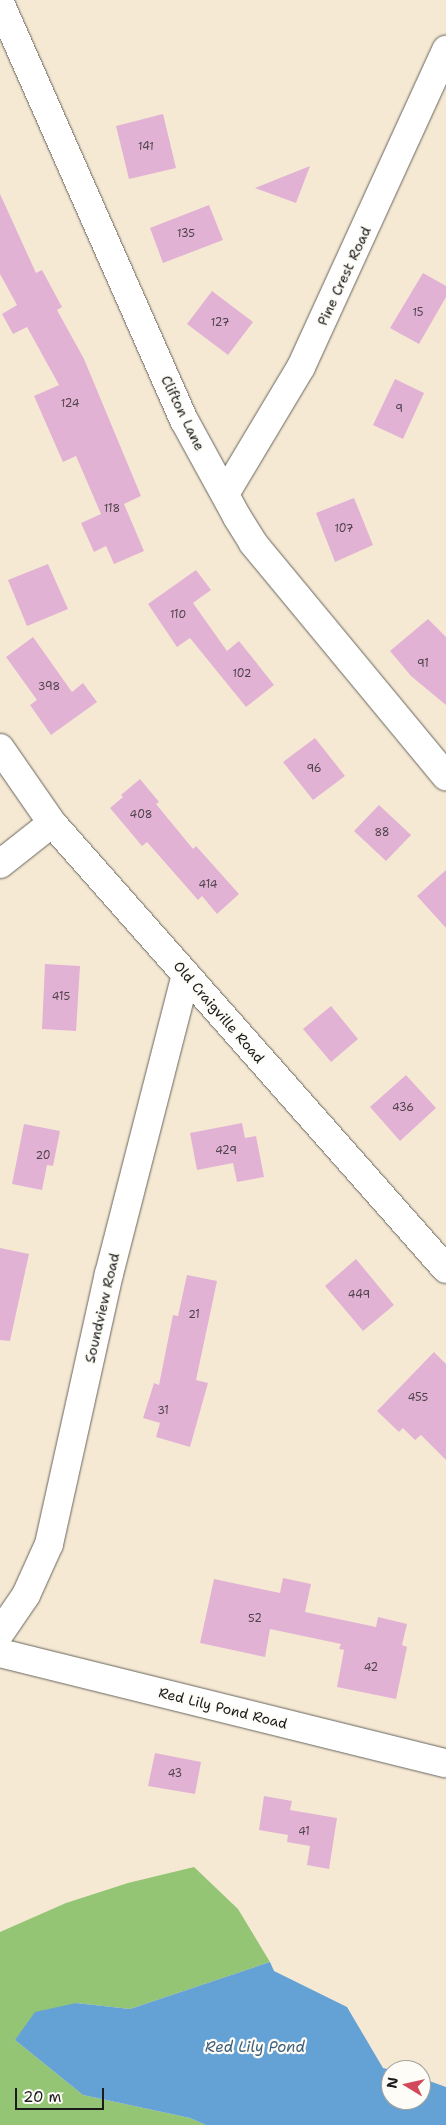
<!DOCTYPE html>
<html>
<head>
<meta charset="utf-8">
<style>
  body { margin:0 }
  #map { position:relative; width:446px; height:2125px; overflow:hidden; background:#f5e9d4; font-family:"Shantell Sans",sans-serif }
  div>[style] { position:absolute }
  .green>* { inset:0; background:#94c575 }
  .water>* { inset:0; background:#64a2d6 }
  .building>* { inset:0; background:#e2b2d5 }
  .roads { filter:drop-shadow(0 0 1px #68645c) drop-shadow(0 0 1px #68645c) }
  .minor>* { height:28px; margin:-14px; padding:0 14px; transform-origin:14px; border-radius:14px; background:#fff }
  span { translate:-50% -50%; white-space:nowrap; text-align:center; line-height:1.15; -webkit-text-stroke:4.5px #fdfcf7; paint-order:stroke }
  .number-label { font-size:11px; color:#4e424a }
  .number-label span { -webkit-text-stroke-width:0 }
  .street-label { font-size:14px; color:#1c1c1c }
  .water-label { font-size:15px; color:#405f79; font-style:italic }
  .north { position:absolute; left:381px; top:2060px; width:50px; height:50px; box-sizing:border-box; background:#fdfcf7; border:1px solid #a3a29f; border-radius:50%; rotate:279deg; font-size:14px; font-weight:700; line-height:20px; text-align:center; color:#1c1c1c }
  .north::after { content:''; display:block; margin:auto; width:18px; height:22px; background:#d1495b; clip-path:polygon(50% 0,100% 100%,50% 72%,0 100%) }
  .scale { position:absolute; left:15px; top:2088px; width:89px; height:22px; box-sizing:border-box; border:2px solid #1c1c1c; border-top:0; padding-left:6px; font-size:15px; line-height:18px; white-space:nowrap; color:#1c1c1c; -webkit-text-stroke:4px #fdfcf7; paint-order:stroke }
</style>
</head>
<body>
<div id="map">
  <div class="green">
    <div style="clip-path:polygon(194px 1867px,238px 1909px,270px 1962px,130px 2009px,76px 2003px,15px 2040px,83px 2095px,190px 2118px,206px 2125px,0 2125px,0 1932px,66px 1903px,128px 1883px)"></div>
  </div>
  <div class="water">
    <div style="clip-path:polygon(270px 1962px,274px 1971px,347px 2007px,383px 2068px,391px 2070px,391px 2100px,421px 2100px,421px 2078px,446px 2087px,446px 2125px,206px 2125px,190px 2118px,83px 2095px,15px 2040px,35px 2012px,76px 2003px,130px 2009px)"></div>
  </div>
  <div class="building">
    <div style="clip-path:polygon(163px 114px,176px 168px,129px 179px,116px 126px)"></div>
    <div style="clip-path:polygon(310px 166px,296px 203px,255px 188px)"></div>
    <div style="clip-path:polygon(0 194px,36px 273px,42px 270px,62px 307px,57px 310px,84px 359px,141px 496px,124px 504px,144px 551px,114px 564px,106px 546px,94px 552px,81px 523px,101px 514px,76px 456px,63px 462px,34px 396px,59px 385px,27px 327px,13px 334px,2px 314px,17px 305px,0 274px)"></div>
    <div style="clip-path:polygon(209px 205px,223px 240px,163px 263px,150px 228px)"></div>
    <div style="clip-path:polygon(423px 273px,446px 286px,446px 297px,419px 344px,390px 328px)"></div>
    <div style="clip-path:polygon(212px 291px,253px 322px,228px 355px,187px 324px)"></div>
    <div style="clip-path:polygon(395px 379px,424px 393px,403px 439px,373px 425px)"></div>
    <div style="clip-path:polygon(354px 498px,373px 545px,335px 562px,316px 513px)"></div>
    <div style="clip-path:polygon(48px 564px,68px 609px,27px 626px,8px 580px)"></div>
    <div style="clip-path:polygon(196px 570px,211px 590px,193px 603px,227px 651px,239px 641px,274px 685px,246px 707px,190px 638px,177px 647px,148px 604px)"></div>
    <div style="clip-path:polygon(428px 619px,446px 637px,446px 705px,411px 676px,390px 651px)"></div>
    <div style="clip-path:polygon(33px 637px,72px 692px,83px 683px,97px 702px,51px 735px,30px 705px,37px 700px,6px 657px)"></div>
    <div style="clip-path:polygon(315px 738px,345px 776px,313px 800px,283px 762px)"></div>
    <div style="clip-path:polygon(140px 779px,159px 802px,156px 804px,193px 849px,196px 846px,239px 894px,217px 914px,202px 896px,198px 900px,147px 842px,142px 846px,110px 808px,123px 797px,121px 795px)"></div>
    <div style="clip-path:polygon(379px 805px,411px 835px,386px 861px,354px 831px)"></div>
    <div style="clip-path:polygon(446px 870px,446px 928px,417px 896px)"></div>
    <div style="clip-path:polygon(45px 964px,80px 966px,76px 1031px,42px 1029px)"></div>
    <div style="clip-path:polygon(331px 1006px,358px 1039px,331px 1062px,303px 1029px)"></div>
    <div style="clip-path:polygon(406px 1075px,436px 1108px,400px 1141px,370px 1107px)"></div>
    <div style="clip-path:polygon(242px 1123px,245px 1138px,256px 1136px,264px 1177px,237px 1182px,233px 1163px,197px 1170px,190px 1133px)"></div>
    <div style="clip-path:polygon(24px 1124px,60px 1131px,53px 1166px,47px 1165px,42px 1190px,12px 1184px)"></div>
    <div style="clip-path:polygon(0 1248px,29px 1254px,10px 1341px,0 1340px)"></div>
    <div style="clip-path:polygon(356px 1259px,394px 1305px,363px 1331px,325px 1286px)"></div>
    <div style="clip-path:polygon(187px 1275px,217px 1281px,196px 1380px,208px 1383px,190px 1447px,156px 1437px,160px 1423px,143px 1418px,154px 1383px,159px 1385px,173px 1315px,178px 1316px)"></div>
    <div style="clip-path:polygon(434px 1352px,446px 1364px,446px 1460px,421px 1435px,415px 1440px,403px 1428px,399px 1432px,377px 1411px)"></div>
    <div style="clip-path:polygon(283px 1578px,311px 1584px,305px 1612px,376px 1627px,378px 1617px,407px 1624px,402px 1645px,407px 1647px,396px 1699px,337px 1687px,344px 1650px,339px 1649px,341px 1644px,270px 1629px,265px 1657px,200px 1643px,214px 1579px,280px 1593px)"></div>
    <div style="clip-path:polygon(155px 1753px,201px 1762px,195px 1794px,148px 1786px)"></div>
    <div style="clip-path:polygon(264px 1796px,292px 1801px,290px 1810px,337px 1818px,329px 1869px,307px 1865px,310px 1846px,287px 1842px,288px 1835px,259px 1830px)"></div>
  </div>
  <div class="roads">
    <div class="minor">
      <div style="left:0;top:3px;width:456px;rotate:66.2deg"></div>
      <div style="left:184px;top:420px;width:111px;rotate:61.3deg"></div>
      <div style="left:237px;top:517px;width:31px;rotate:58deg"></div>
      <div style="left:253px;top:543px;width:303px;rotate:50.4deg"></div>
      <div style="left:225px;top:494px;width:148px;rotate:-59.1deg"></div>
      <div style="left:301px;top:367px;width:349px;rotate:-65.4deg"></div>
      <div style="left:0;top:748px;width:91px;rotate:55.3deg"></div>
      <div style="left:52px;top:823px;width:595px;rotate:48.54deg"></div>
      <div style="left:0;top:864px;width:66px;rotate:-38.3deg"></div>
      <div style="left:0;top:1633px;width:46px;rotate:-55.6deg"></div>
      <div style="left:26px;top:1595px;width:56px;rotate:-65.7deg"></div>
      <div style="left:49px;top:1544px;width:277px;rotate:-77.5deg"></div>
      <div style="left:109px;top:1274px;width:309px;rotate:-75.6deg"></div>
      <div style="left:0;top:1653px;width:459px;rotate:13.9deg"></div>
    </div>
  </div>
  <div class="number-label">
    <span style="left:146px;top:147px">141</span>
    <span style="left:186px;top:234px">135</span>
    <span style="left:418px;top:313px">15</span>
    <span style="left:220px;top:323px">127</span>
    <span style="left:70px;top:404px">124</span>
    <span style="left:399px;top:409px">9</span>
    <span style="left:112px;top:509px">118</span>
    <span style="left:344px;top:529px">107</span>
    <span style="left:178px;top:615px">110</span>
    <span style="left:423px;top:664px">91</span>
    <span style="left:242px;top:674px">102</span>
    <span style="left:49px;top:687px">398</span>
    <span style="left:314px;top:769px">96</span>
    <span style="left:141px;top:815px">408</span>
    <span style="left:382px;top:833px">88</span>
    <span style="left:208px;top:885px">414</span>
    <span style="left:61px;top:997px">415</span>
    <span style="left:403px;top:1108px">436</span>
    <span style="left:226px;top:1151px">429</span>
    <span style="left:43px;top:1156px">20</span>
    <span style="left:359px;top:1295px">449</span>
    <span style="left:194px;top:1315px">21</span>
    <span style="left:418px;top:1398px">455</span>
    <span style="left:163px;top:1411px">31</span>
    <span style="left:255px;top:1619px">52</span>
    <span style="left:371px;top:1668px">42</span>
    <span style="left:175px;top:1774px">43</span>
    <span style="left:304px;top:1832px">41</span>
  </div>
  <div class="street-label">
    <span style="left:344px;top:276px;rotate:-65deg">Pine Crest Road</span>
    <span style="left:183px;top:413px;rotate:64deg">Clifton Lane</span>
    <span style="left:219px;top:1012px;rotate:49deg">Old Craigville Road</span>
    <span style="left:102px;top:1308px;rotate:-77deg">Soundview Road</span>
    <span style="left:223px;top:1708px;rotate:14deg">Red Lily Pond Road</span>
  </div>
  <div class="water-label">
    <span style="left:255px;top:2048px">Red Lily Pond</span>
  </div>
  <div class="north">N</div>
  <div class="scale">20 m</div>
</div>
</body>
</html>
